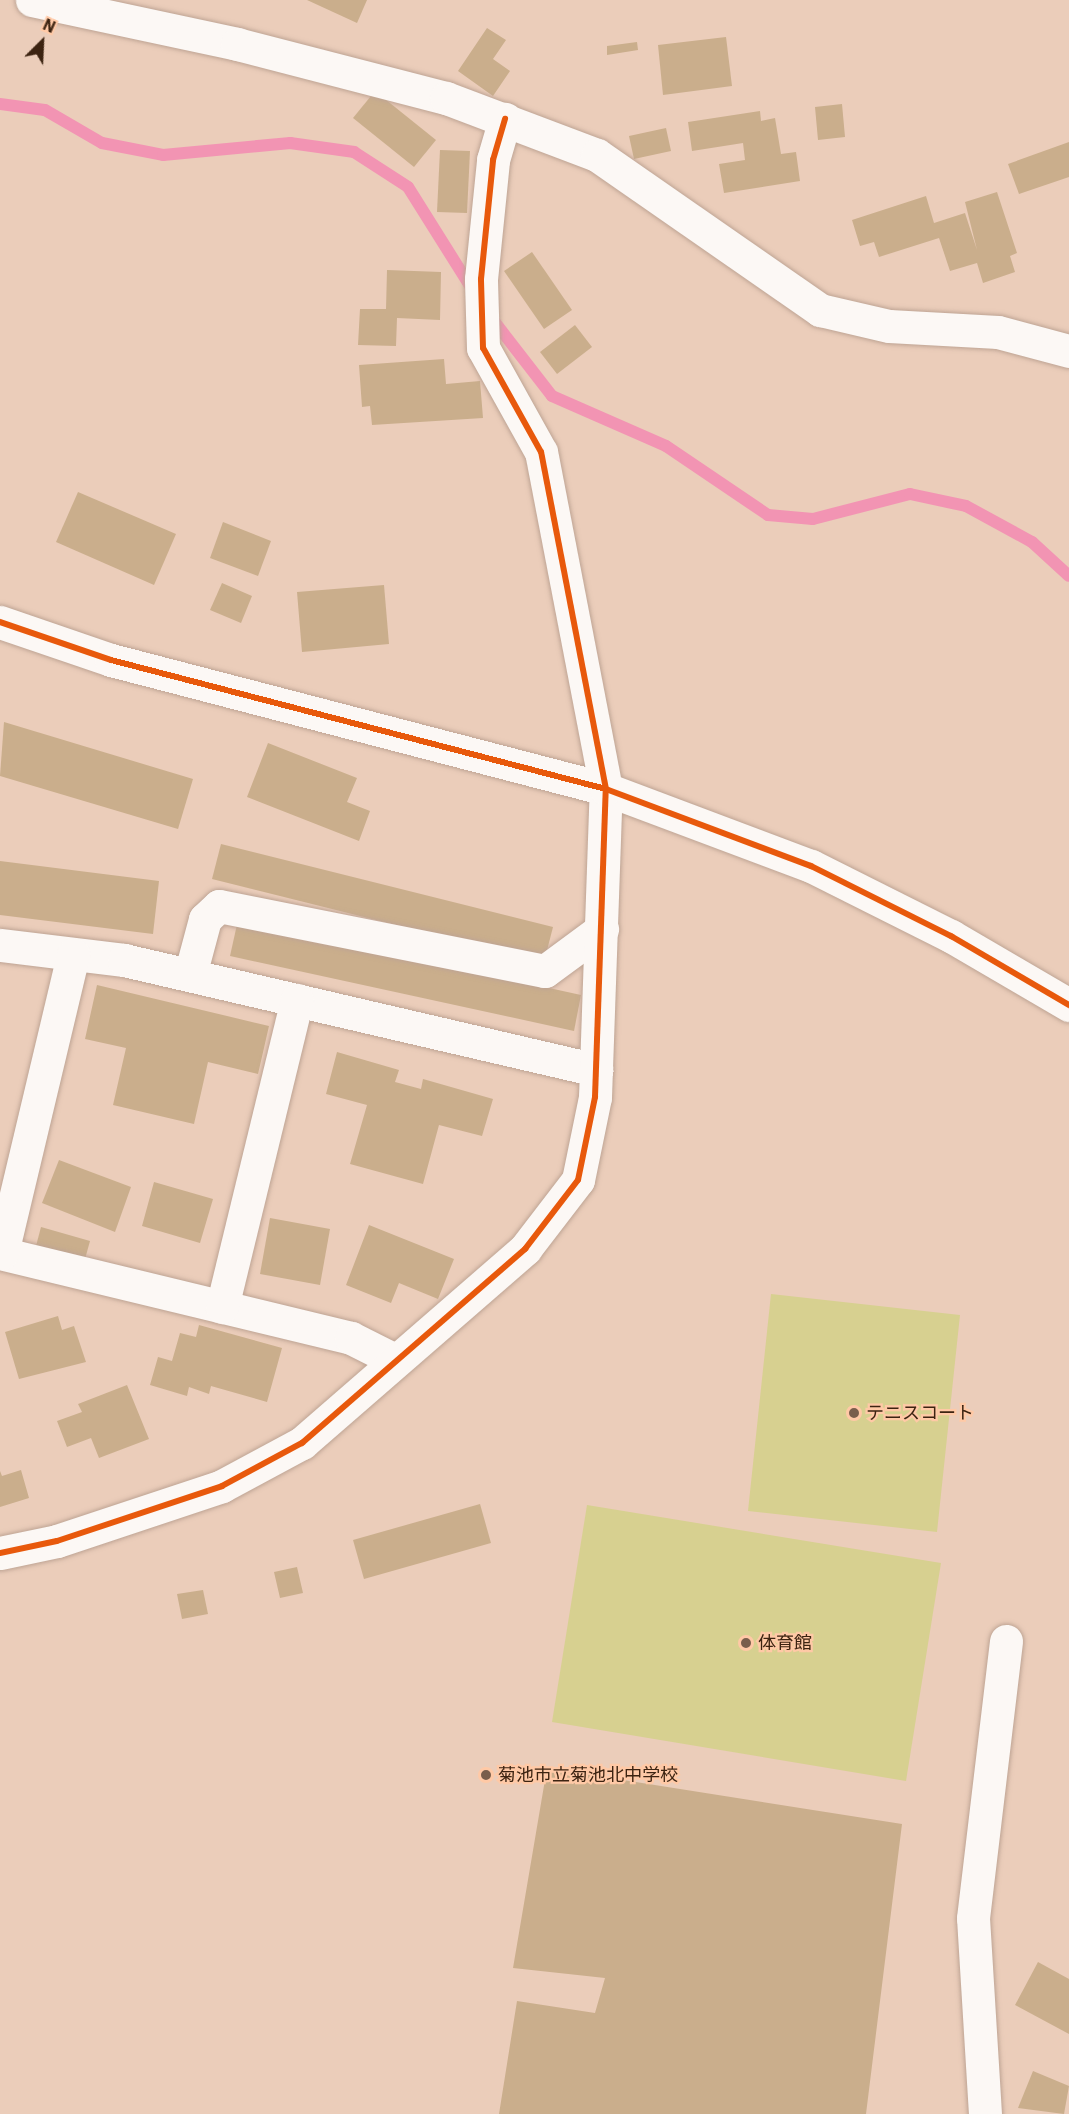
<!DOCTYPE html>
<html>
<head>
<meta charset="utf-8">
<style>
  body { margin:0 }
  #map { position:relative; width:1069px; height:2114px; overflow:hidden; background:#ebcdba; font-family:"IBM Plex Sans","Noto Sans JP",sans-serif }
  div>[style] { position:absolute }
  .green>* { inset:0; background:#d7d090 }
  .stream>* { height:12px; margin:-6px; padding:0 6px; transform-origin:6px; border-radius:6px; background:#f294b3 }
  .building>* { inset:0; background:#caae8c }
  .roads { filter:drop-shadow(0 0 2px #bea494) drop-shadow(0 0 2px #bea494) }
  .minor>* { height:33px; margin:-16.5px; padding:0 16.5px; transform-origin:16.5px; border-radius:16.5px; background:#fcf8f5 }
  .cycleway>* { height:6px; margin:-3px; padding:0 3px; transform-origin:3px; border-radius:3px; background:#e8590c }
  .dots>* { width:16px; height:16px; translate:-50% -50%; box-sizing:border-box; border:3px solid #ffc9a6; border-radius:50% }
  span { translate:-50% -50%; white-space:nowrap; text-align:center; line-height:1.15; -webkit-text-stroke:4.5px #ffc9a6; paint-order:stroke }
  .poi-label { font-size:18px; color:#3c2311 }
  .left { translate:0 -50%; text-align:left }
  .north { position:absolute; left:12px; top:12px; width:60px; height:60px; -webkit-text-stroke:4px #ffc9a6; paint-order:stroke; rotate:24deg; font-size:16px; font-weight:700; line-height:24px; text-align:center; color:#3c2311 }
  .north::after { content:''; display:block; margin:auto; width:21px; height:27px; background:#3c2311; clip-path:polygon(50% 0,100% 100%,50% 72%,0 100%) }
</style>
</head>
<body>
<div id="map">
  <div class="green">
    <div style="clip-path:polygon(771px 1294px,960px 1315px,937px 1532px,748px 1511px)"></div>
    <div style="clip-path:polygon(587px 1505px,941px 1563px,906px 1781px,552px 1722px)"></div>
  </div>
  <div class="stream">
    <div style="left:0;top:104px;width:45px;rotate:7.6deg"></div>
    <div style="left:45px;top:110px;width:66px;rotate:30.1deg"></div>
    <div style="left:102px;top:143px;width:62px;rotate:11.1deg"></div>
    <div style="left:163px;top:155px;width:128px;rotate:-5.4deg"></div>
    <div style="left:290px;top:143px;width:65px;rotate:8deg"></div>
    <div style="left:354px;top:152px;width:64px;rotate:32.9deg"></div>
    <div style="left:408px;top:187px;width:120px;rotate:57.9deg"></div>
    <div style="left:490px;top:316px;width:101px;rotate:52.2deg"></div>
    <div style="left:552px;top:396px;width:124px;rotate:23.7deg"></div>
    <div style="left:666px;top:446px;width:123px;rotate:34.1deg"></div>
    <div style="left:768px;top:515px;width:45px;rotate:5.1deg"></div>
    <div style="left:813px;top:519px;width:100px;rotate:-14.5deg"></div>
    <div style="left:910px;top:494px;width:57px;rotate:12.1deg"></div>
    <div style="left:966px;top:506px;width:75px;rotate:28.6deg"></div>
    <div style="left:1032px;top:542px;width:50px;rotate:42.6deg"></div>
  </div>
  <div class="building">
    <div style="clip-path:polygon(307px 0,367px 0,357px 23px)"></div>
    <div style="clip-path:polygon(487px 28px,506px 40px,493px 59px,510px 71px,493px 96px,458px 71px)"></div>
    <div style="clip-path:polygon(726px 37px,732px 86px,663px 95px,658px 45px)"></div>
    <div style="clip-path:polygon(637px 42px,638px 50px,607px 55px,607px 46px)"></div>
    <div style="clip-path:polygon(375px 91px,436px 140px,414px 167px,353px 118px)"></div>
    <div style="clip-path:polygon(842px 104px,845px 137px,818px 140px,815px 107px)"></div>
    <div style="clip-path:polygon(760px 111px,761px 121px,775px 118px,781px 154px,796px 152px,800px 181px,724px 193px,719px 164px,745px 160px,743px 143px,692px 151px,688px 122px)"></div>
    <div style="clip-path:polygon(666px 128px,671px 151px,634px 159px,629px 136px)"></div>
    <div style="clip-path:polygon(1069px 142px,1069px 177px,1019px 194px,1008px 164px)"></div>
    <div style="clip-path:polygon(440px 150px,470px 151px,467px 213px,437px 212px)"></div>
    <div style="clip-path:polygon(997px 192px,1017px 253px,1010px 256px,1015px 272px,983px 283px,977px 263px,950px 271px,939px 238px,879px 257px,874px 242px,860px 246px,852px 220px,926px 196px,934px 223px,965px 213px,977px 250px,965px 202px)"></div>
    <div style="clip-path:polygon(532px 252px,572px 310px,544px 329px,504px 271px)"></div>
    <div style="clip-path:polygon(387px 270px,441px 272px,440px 320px,397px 318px,396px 346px,358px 345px,360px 309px,386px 309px)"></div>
    <div style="clip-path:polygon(575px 325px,592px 347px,557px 374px,540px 352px)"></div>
    <div style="clip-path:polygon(444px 359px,446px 384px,480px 381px,483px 418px,372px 425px,370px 406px,362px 407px,359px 365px)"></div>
    <div style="clip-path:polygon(78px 492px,176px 534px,154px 585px,56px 542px)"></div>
    <div style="clip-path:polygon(223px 522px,271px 541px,258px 576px,210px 558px)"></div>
    <div style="clip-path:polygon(222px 583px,252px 596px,241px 623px,210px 610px)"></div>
    <div style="clip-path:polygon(384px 585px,389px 644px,302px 652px,297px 592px)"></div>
    <div style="clip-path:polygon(4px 722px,193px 779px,178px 829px,0 776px)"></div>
    <div style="clip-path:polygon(268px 743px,357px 778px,347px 802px,370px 811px,359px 841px,247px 797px)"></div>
    <div style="clip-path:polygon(221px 844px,553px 927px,544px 962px,212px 879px)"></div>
    <div style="clip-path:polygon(0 861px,159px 881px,153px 934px,0 915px)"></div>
    <div style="clip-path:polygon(238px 920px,581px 995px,574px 1031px,230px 956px)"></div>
    <div style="clip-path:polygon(97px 985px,269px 1026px,258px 1074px,208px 1062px,194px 1124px,113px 1105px,126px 1048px,85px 1039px)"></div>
    <div style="clip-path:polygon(337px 1052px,399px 1070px,395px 1082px,421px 1089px,423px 1079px,493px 1099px,482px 1136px,439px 1125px,423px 1184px,350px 1164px,367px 1105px,326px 1094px)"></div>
    <div style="clip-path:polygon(59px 1160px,131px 1187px,115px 1232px,42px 1203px)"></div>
    <div style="clip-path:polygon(154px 1182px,213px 1199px,200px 1243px,142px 1226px)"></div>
    <div style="clip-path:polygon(270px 1218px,330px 1229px,320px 1285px,260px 1274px)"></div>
    <div style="clip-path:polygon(369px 1225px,454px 1259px,438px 1299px,399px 1283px,391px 1303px,346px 1285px)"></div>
    <div style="clip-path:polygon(41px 1227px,90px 1241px,85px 1259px,36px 1246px)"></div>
    <div style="clip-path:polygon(58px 1316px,62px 1330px,74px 1326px,86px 1362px,19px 1379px,5px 1332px)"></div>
    <div style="clip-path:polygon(199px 1325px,282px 1348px,267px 1402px,211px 1386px,209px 1394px,189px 1387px,187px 1396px,150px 1385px,158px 1357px,172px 1361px,180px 1333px,196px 1337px)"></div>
    <div style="clip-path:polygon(127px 1385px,149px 1439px,99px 1458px,91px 1438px,67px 1447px,57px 1421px,82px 1412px,78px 1404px)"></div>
    <div style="clip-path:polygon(21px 1470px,29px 1498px,0 1507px,0 1471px,2px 1476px)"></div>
    <div style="clip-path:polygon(480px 1504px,491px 1543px,364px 1579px,353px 1540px)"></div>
    <div style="clip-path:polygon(297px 1567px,303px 1593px,280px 1598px,274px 1572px)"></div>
    <div style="clip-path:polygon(203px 1590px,208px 1614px,182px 1619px,177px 1594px)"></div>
    <div style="clip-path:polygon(547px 1768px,902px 1824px,866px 2114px,499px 2114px,517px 2001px,595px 2013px,605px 1978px,513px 1968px)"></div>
    <div style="clip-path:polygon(1038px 1962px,1069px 1979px,1069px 2034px,1015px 2005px)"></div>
    <div style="clip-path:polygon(1033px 2071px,1069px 2086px,1064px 2114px,1018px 2108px)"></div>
  </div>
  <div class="roads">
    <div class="minor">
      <div style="left:32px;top:0;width:210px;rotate:12.1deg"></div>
      <div style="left:237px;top:44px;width:216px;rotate:14.5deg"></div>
      <div style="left:446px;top:98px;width:161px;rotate:20.7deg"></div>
      <div style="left:597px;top:155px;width:272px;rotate:34.8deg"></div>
      <div style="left:820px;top:310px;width:71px;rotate:13.1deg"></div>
      <div style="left:889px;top:326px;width:109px;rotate:3.2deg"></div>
      <div style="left:998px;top:332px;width:73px;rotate:15deg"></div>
      <div style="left:0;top:622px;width:117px;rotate:18.9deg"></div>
      <div style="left:111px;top:660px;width:512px;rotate:14.61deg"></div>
      <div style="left:606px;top:789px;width:219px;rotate:20.6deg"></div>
      <div style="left:811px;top:866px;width:157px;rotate:26.6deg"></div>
      <div style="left:951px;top:936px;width:137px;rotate:30.3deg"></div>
      <div style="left:0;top:945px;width:125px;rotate:6.9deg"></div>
      <div style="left:124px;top:960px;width:485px;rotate:13.1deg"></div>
      <div style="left:190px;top:975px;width:58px;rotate:-75deg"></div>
      <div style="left:205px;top:919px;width:19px;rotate:-43deg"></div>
      <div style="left:219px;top:906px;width:332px;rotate:11.3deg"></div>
      <div style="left:545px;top:971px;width:71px;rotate:-36.4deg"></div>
      <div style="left:0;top:1253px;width:361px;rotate:13.6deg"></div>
      <div style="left:351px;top:1338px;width:47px;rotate:26.6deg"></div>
      <div style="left:2px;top:1253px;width:307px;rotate:-76.6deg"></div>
      <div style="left:222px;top:1307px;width:316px;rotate:-76.3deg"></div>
      <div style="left:0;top:1553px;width:58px;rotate:-11.9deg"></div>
      <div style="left:57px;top:1541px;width:174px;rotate:-18.4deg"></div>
      <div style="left:222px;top:1486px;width:91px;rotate:-28.3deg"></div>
      <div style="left:302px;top:1443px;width:296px;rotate:-41deg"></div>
      <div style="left:525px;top:1249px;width:87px;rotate:-52.5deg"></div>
      <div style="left:578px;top:1180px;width:85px;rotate:-78.4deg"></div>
      <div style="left:595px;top:1097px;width:308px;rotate:-88deg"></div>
      <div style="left:606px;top:789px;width:343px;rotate:-100.9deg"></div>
      <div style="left:541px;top:452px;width:119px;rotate:-119.1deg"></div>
      <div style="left:483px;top:348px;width:69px;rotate:-91.7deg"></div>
      <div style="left:481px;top:279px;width:120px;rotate:-84.2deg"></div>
      <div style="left:493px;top:160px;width:43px;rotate:-73.7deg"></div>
      <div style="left:985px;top:2114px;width:196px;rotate:-93.5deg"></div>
      <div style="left:973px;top:1918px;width:279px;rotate:-83.2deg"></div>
    </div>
  </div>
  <div class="cycleway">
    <div style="left:0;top:622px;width:117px;rotate:18.9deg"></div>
    <div style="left:111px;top:660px;width:512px;rotate:14.61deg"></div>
    <div style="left:606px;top:789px;width:219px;rotate:20.6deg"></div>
    <div style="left:811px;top:866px;width:157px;rotate:26.6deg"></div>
    <div style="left:951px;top:936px;width:137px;rotate:30.3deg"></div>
    <div style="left:0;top:1553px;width:58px;rotate:-11.9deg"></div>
    <div style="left:57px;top:1541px;width:174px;rotate:-18.4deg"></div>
    <div style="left:222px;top:1486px;width:91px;rotate:-28.3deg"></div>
    <div style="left:302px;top:1443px;width:296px;rotate:-41deg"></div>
    <div style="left:525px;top:1249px;width:87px;rotate:-52.5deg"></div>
    <div style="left:578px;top:1180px;width:85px;rotate:-78.4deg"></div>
    <div style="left:595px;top:1097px;width:308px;rotate:-88deg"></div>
    <div style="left:606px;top:789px;width:343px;rotate:-100.9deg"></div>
    <div style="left:541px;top:452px;width:119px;rotate:-119.1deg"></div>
    <div style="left:483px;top:348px;width:69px;rotate:-91.7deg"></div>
    <div style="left:481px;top:279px;width:120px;rotate:-84.2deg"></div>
    <div style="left:493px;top:160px;width:43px;rotate:-73.7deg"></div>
  </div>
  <div class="dots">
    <div style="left:854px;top:1413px;background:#795e4c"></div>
    <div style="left:746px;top:1643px;background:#795e4c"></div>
    <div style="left:486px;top:1775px;background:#795e4c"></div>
  </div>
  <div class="poi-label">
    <span class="left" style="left:866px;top:1413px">テニスコート</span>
    <span class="left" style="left:758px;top:1643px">体育館</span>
    <span class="left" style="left:498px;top:1775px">菊池市立菊池北中学校</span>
  </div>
  <div class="north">N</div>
</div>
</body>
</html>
